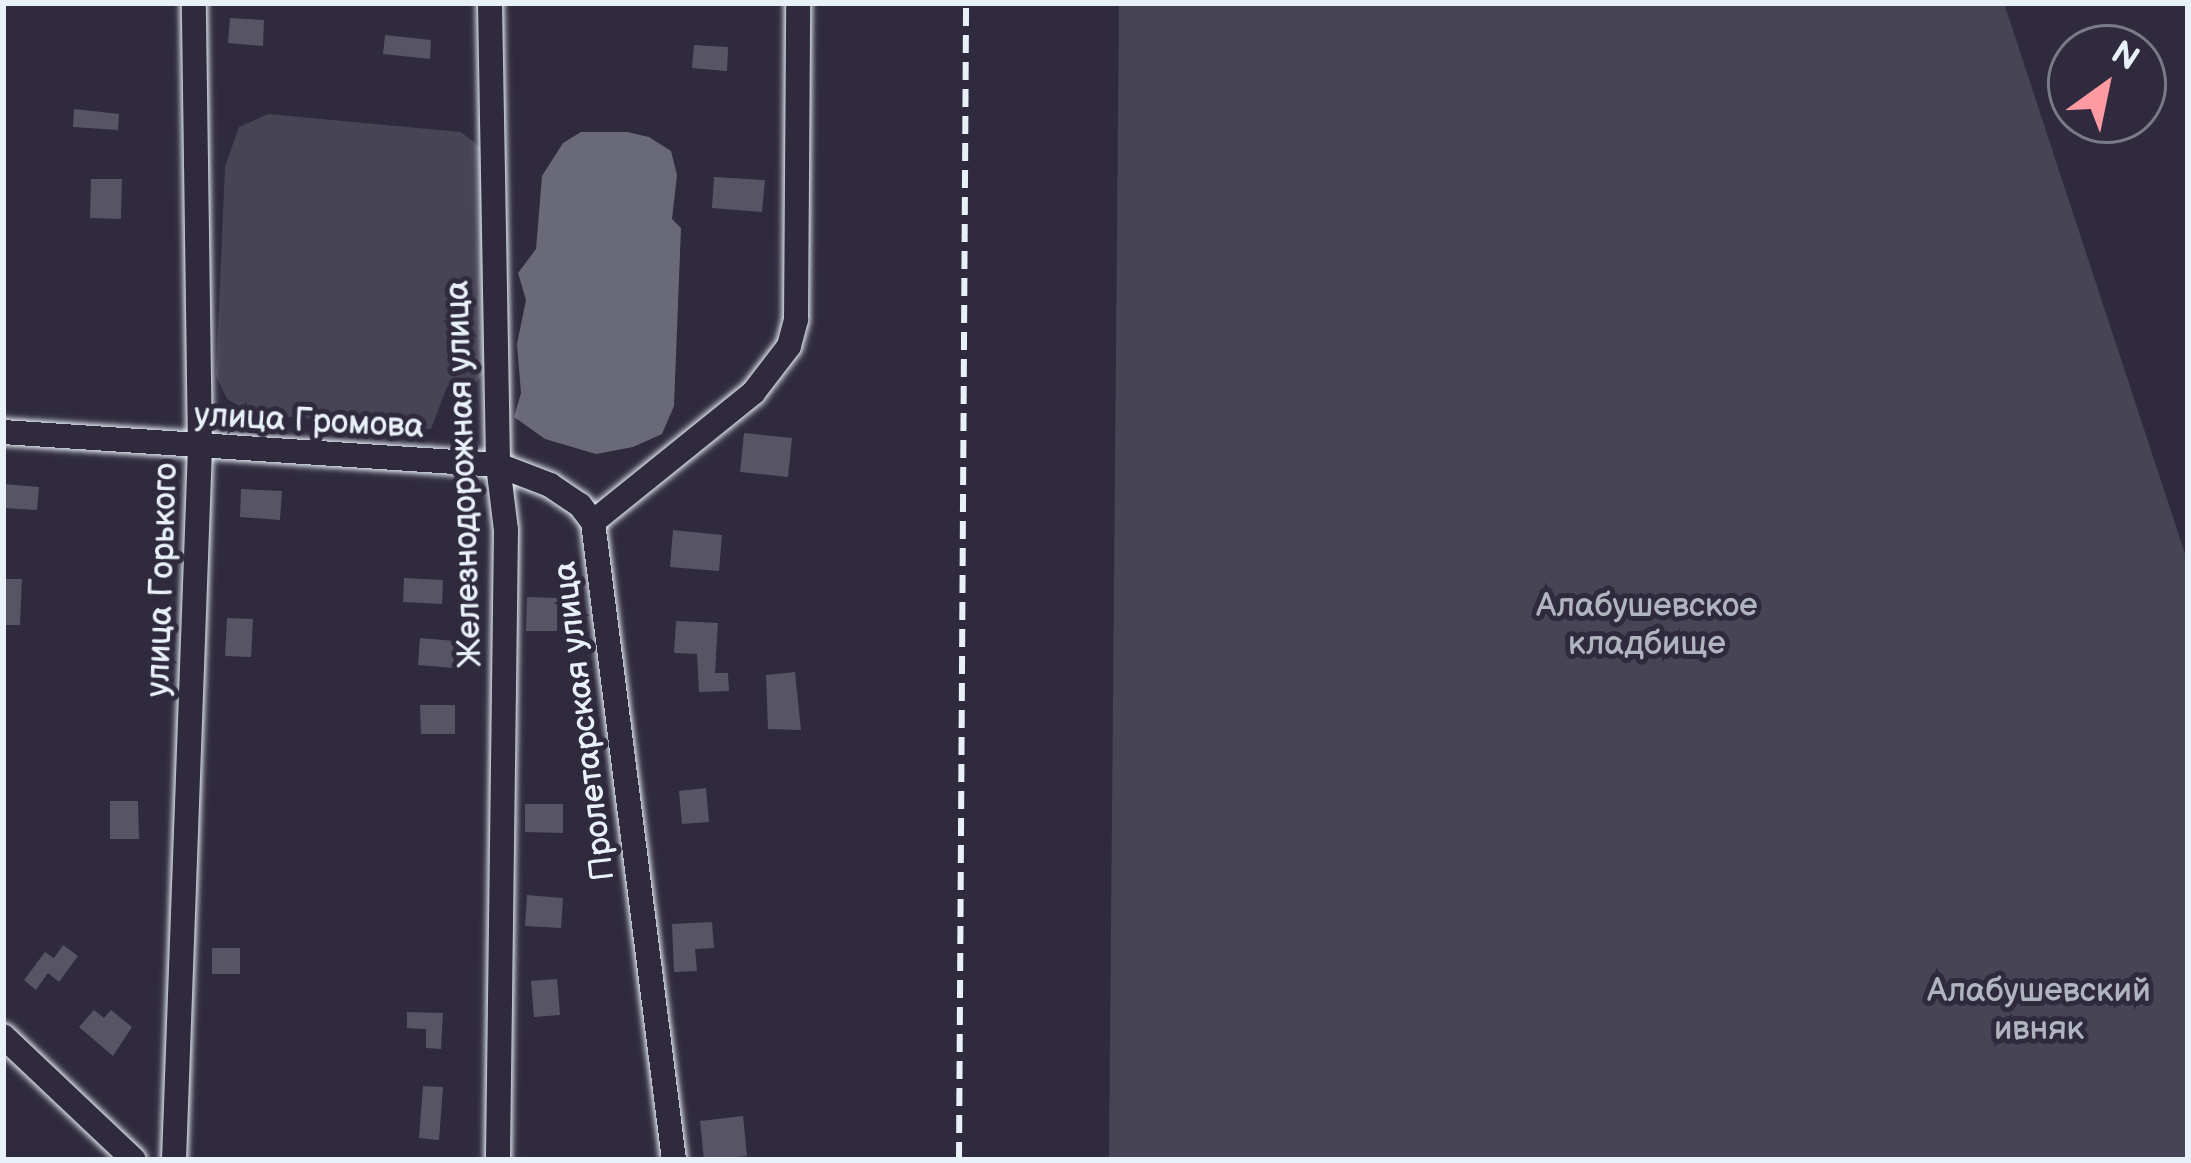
<!DOCTYPE html>
<html>
<head>
<meta charset="utf-8">
<style>
  body { margin:0 }
  #map { position:relative; width:2191px; height:1163px; overflow:hidden; background:#2f2a3d; font-family:"Balsamiq Sans",sans-serif }
  div>[style] { position:absolute }
  .green>* { inset:0; background:#464455 }
  .water>* { inset:0; background:#696978 }
  .building>* { inset:0; background:#575565 }
  .roads { filter:drop-shadow(0 0 3px #e8f1f8) drop-shadow(0 0 3px #e8f1f8) }
  .minor>* { height:24px; margin:-12px; padding:0 12px; transform-origin:12px; border-radius:12px; background:#2f2a3d }
  .rail>* { height:6px; margin-top:-3px; transform-origin:0; background:repeating-linear-gradient(90deg,#e8f1f8 0 18px,transparent 0 27px) }
  span { translate:-50% -50%; white-space:nowrap; text-align:center; line-height:1.15; -webkit-text-stroke:10px #2f2a3d; paint-order:stroke }
  .street-label { font-size:33px; color:#e8f1f8 }
  .park-label { font-size:33px; color:#afb4bf }
  .frame { position:absolute; inset:0; border:6px solid #e8f1f8; pointer-events:none }
  .north { position:absolute; left:2047px; top:24px; width:120px; height:120px; box-sizing:border-box; background:#2f2a3d; border:3px solid #797a88; border-radius:50%; rotate:33deg; font-size:33px; font-weight:700; line-height:48px; text-align:center; color:#e8f1f8 }
  .north::after { content:''; display:block; margin:auto; width:42px; height:54px; background:#ff9aa2; clip-path:polygon(50% 0,100% 100%,50% 72%,0 100%) }
</style>
</head>
<body>
<div id="map">
  <div class="green">
    <div style="clip-path:polygon(1119px 3px,2004px 3px,2188px 563px,2188px 1160px,1109px 1160px)"></div>
    <div style="clip-path:polygon(268px 114px,461px 132px,491px 156px,485px 373px,474px 384px,447px 387px,431px 429px,253px 414px,227px 399px,216px 376px,225px 166px,239px 127px)"></div>
  </div>
  <div class="water">
    <div style="clip-path:polygon(581px 132px,627px 132px,649px 137px,671px 151px,677px 175px,672px 219px,681px 228px,674px 406px,662px 434px,633px 447px,596px 454px,545px 439px,514px 417px,521px 393px,517px 344px,526px 300px,518px 273px,536px 249px,542px 176px,563px 143px)"></div>
  </div>
  <div class="building">
    <div style="clip-path:polygon(230px 18px,264px 20px,263px 46px,228px 43px)"></div>
    <div style="clip-path:polygon(385px 35px,431px 40px,430px 59px,383px 54px)"></div>
    <div style="clip-path:polygon(694px 45px,728px 47px,727px 71px,692px 68px)"></div>
    <div style="clip-path:polygon(74px 109px,119px 114px,118px 130px,73px 127px)"></div>
    <div style="clip-path:polygon(714px 177px,765px 180px,762px 212px,712px 208px)"></div>
    <div style="clip-path:polygon(91px 179px,122px 179px,121px 219px,90px 218px)"></div>
    <div style="clip-path:polygon(744px 433px,792px 438px,788px 477px,740px 472px)"></div>
    <div style="clip-path:polygon(3px 484px,39px 487px,37px 510px,3px 508px)"></div>
    <div style="clip-path:polygon(241px 489px,282px 491px,280px 520px,240px 517px)"></div>
    <div style="clip-path:polygon(673px 530px,722px 535px,719px 571px,670px 567px)"></div>
    <div style="clip-path:polygon(404px 578px,443px 580px,442px 604px,403px 602px)"></div>
    <div style="clip-path:polygon(3px 579px,22px 579px,20px 625px,3px 625px)"></div>
    <div style="clip-path:polygon(527px 597px,557px 598px,557px 631px,526px 631px)"></div>
    <div style="clip-path:polygon(227px 618px,253px 619px,251px 657px,225px 656px)"></div>
    <div style="clip-path:polygon(676px 621px,718px 623px,715px 673px,728px 673px,729px 691px,699px 692px,697px 654px,674px 653px)"></div>
    <div style="clip-path:polygon(420px 638px,455px 641px,453px 668px,418px 665px)"></div>
    <div style="clip-path:polygon(795px 672px,801px 730px,768px 729px,766px 675px)"></div>
    <div style="clip-path:polygon(420px 705px,455px 705px,455px 734px,421px 734px)"></div>
    <div style="clip-path:polygon(706px 788px,709px 822px,682px 824px,679px 791px)"></div>
    <div style="clip-path:polygon(110px 801px,138px 801px,139px 839px,110px 839px)"></div>
    <div style="clip-path:polygon(525px 804px,563px 804px,563px 833px,525px 832px)"></div>
    <div style="clip-path:polygon(527px 895px,563px 898px,561px 928px,525px 926px)"></div>
    <div style="clip-path:polygon(712px 922px,714px 948px,695px 949px,697px 971px,674px 972px,672px 924px)"></div>
    <div style="clip-path:polygon(63px 945px,78px 956px,59px 982px,48px 973px,36px 990px,24px 980px,45px 952px,54px 958px)"></div>
    <div style="clip-path:polygon(212px 948px,240px 948px,240px 974px,212px 974px)"></div>
    <div style="clip-path:polygon(557px 979px,560px 1015px,534px 1017px,531px 981px)"></div>
    <div style="clip-path:polygon(94px 1010px,104px 1018px,111px 1010px,132px 1027px,113px 1056px,79px 1027px)"></div>
    <div style="clip-path:polygon(407px 1012px,443px 1013px,441px 1049px,426px 1048px,426px 1029px,407px 1028px)"></div>
    <div style="clip-path:polygon(423px 1086px,443px 1087px,439px 1140px,419px 1138px)"></div>
    <div style="clip-path:polygon(743px 1116px,747px 1156px,704px 1160px,700px 1121px)"></div>
  </div>
  <div class="roads">
    <div class="minor">
      <div style="left:490px;top:3px;width:462px;rotate:89deg"></div>
      <div style="left:498px;top:465px;width:65px;rotate:83deg"></div>
      <div style="left:506px;top:530px;width:630px;rotate:90.73deg"></div>
      <div style="left:3px;top:432px;width:496px;rotate:3.8deg"></div>
      <div style="left:498px;top:465px;width:56px;rotate:21deg"></div>
      <div style="left:550px;top:485px;width:36px;rotate:34deg"></div>
      <div style="left:580px;top:505px;width:21px;rotate:53deg"></div>
      <div style="left:3px;top:1036px;width:180px;rotate:43.4deg"></div>
      <div style="left:174px;top:1160px;width:711px;rotate:-87.91deg"></div>
      <div style="left:200px;top:449px;width:446px;rotate:-90.8deg"></div>
      <div style="left:674px;top:1160px;width:643px;rotate:-97.24deg"></div>
      <div style="left:593px;top:522px;width:206px;rotate:-38.9deg"></div>
      <div style="left:753px;top:393px;width:59px;rotate:-52.5deg"></div>
      <div style="left:789px;top:346px;width:28px;rotate:-75deg"></div>
      <div style="left:796px;top:319px;width:316px;rotate:-89.6deg"></div>
    </div>
  </div>
  <div class="rail">
    <div style="left:959px;top:1160px;width:1157px;rotate:-89.65deg"></div>
  </div>
  <div class="street-label">
    <span style="left:309px;top:422px;rotate:3deg">улица Громова</span>
    <span style="left:465px;top:474px;rotate:-92deg">Железнодорожная улица</span>
    <span style="left:163px;top:580px;rotate:-88deg">улица Горького</span>
    <span style="left:585px;top:721px;rotate:-97deg">Пролетарская улица</span>
  </div>
  <div class="park-label">
    <span style="left:1647px;top:626px">Алабушевское<br>кладбище</span>
    <span style="left:2039px;top:1011px">Алабушевский<br>ивняк</span>
  </div>
  <div class="frame"></div>
  <div class="north">N</div>
</div>
</body>
</html>
